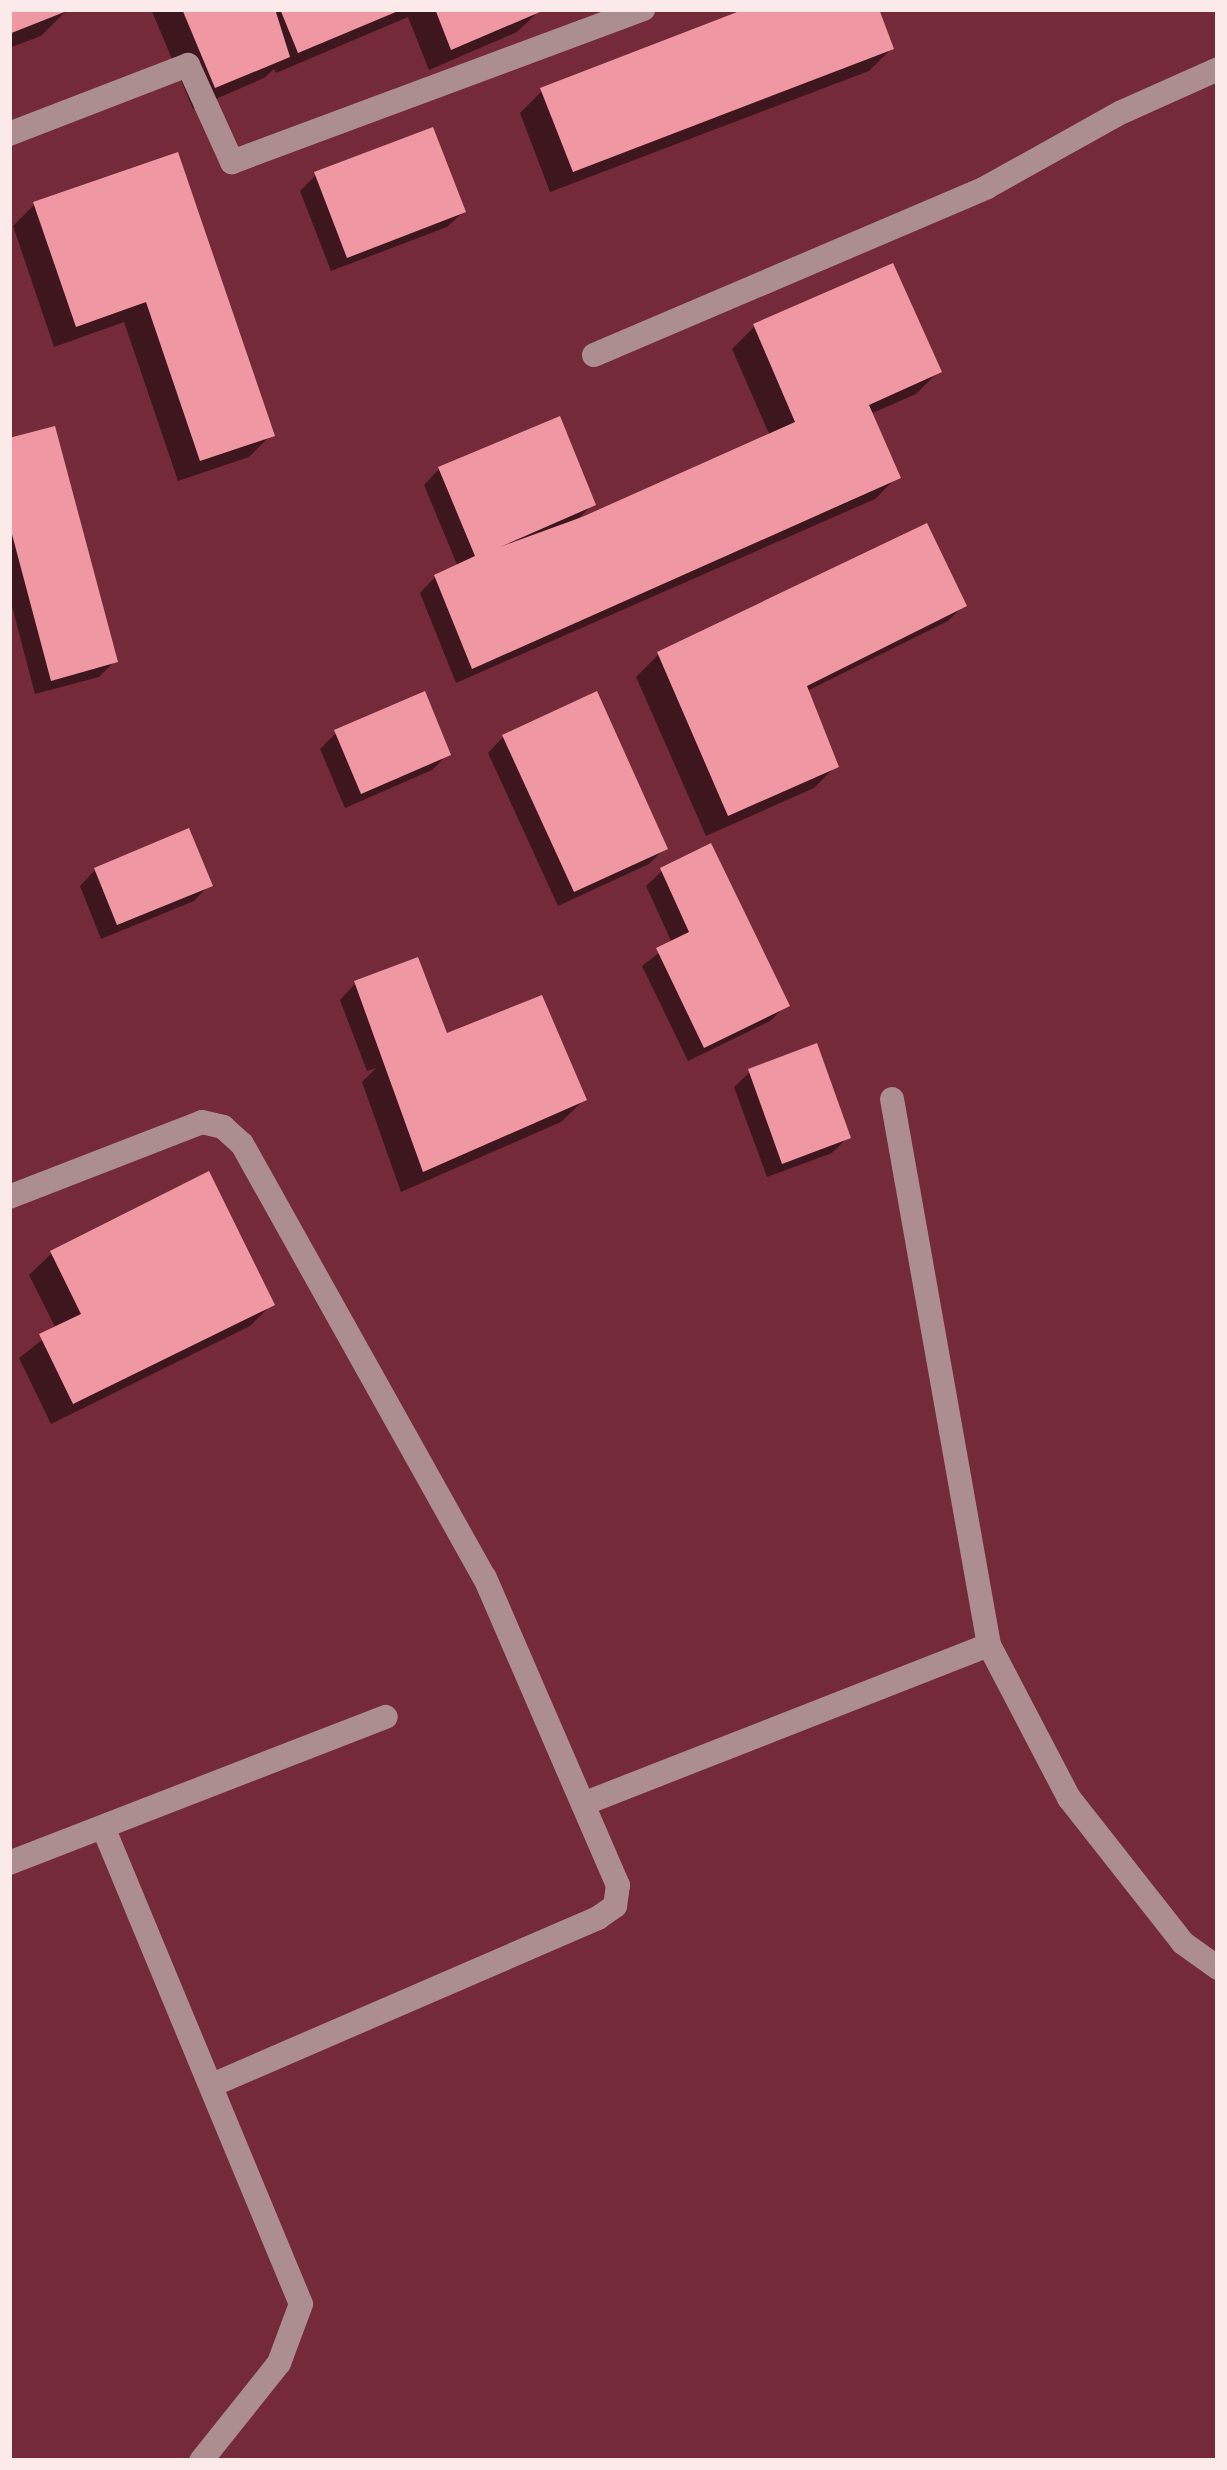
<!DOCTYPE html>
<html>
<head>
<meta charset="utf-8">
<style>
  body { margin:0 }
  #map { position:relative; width:1227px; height:2470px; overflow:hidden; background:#742a39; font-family:"Times New Roman",serif }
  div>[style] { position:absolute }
  .shadow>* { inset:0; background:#0007 }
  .building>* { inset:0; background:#ef98a4 }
  .minor>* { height:24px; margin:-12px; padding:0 12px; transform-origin:12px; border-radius:12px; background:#ac8e91 }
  span { translate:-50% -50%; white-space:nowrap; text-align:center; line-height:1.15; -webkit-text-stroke:12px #742a39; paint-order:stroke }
  .frame { position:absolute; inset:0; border:12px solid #fce9ea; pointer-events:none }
</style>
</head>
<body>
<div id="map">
  <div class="shadow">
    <div style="clip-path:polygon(9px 9px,68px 9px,41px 36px,9px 48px)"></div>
    <div style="clip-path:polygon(151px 9px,539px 9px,540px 10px,517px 32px,429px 70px,408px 17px,276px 73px,274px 69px,264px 78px,193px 109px)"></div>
    <div style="clip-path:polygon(754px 9px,876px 9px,891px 49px,869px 71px,550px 192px,520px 113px,542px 91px)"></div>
    <div style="clip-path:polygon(176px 156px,271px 435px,249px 457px,178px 481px,124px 322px,54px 347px,13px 226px,35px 204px)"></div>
    <div style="clip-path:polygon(316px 175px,463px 212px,447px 227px,331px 271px,300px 191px)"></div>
    <div style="clip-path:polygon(754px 327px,938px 372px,916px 394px,870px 414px,897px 477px,875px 499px,456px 683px,420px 593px,435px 577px,458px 567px,424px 485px,439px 469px,592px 505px,574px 523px,770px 436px,732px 349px)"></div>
    <div style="clip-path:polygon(9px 441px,115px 661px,99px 677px,35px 694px,9px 595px)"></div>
    <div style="clip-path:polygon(964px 605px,948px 621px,803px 693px,836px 766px,814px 788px,706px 836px,636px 677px,658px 655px)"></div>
    <div style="clip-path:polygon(336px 733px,448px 754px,432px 770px,345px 808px,320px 749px)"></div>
    <div style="clip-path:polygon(503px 737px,665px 848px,649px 864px,558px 906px,488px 753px)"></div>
    <div style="clip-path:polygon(95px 870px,209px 885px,194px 901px,101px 939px,80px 886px)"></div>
    <div style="clip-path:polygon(662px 871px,786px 1005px,770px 1021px,688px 1061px,642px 966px,672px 943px,646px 886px)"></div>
    <div style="clip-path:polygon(355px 984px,445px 1036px,584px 1100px,561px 1122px,401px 1192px,362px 1082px,376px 1068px,367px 1071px,340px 1000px)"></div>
    <div style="clip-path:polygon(750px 1072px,848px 1137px,832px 1153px,767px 1177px,734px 1087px)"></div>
    <div style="clip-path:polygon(52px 1253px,272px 1304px,250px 1326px,51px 1424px,19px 1358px,56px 1329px,29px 1275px)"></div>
  </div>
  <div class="building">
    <div style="clip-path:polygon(9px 9px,72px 9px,9px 34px)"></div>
    <div style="clip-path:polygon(182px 9px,275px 9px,290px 57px,215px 88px)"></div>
    <div style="clip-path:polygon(280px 9px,403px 9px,298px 53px)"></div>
    <div style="clip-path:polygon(435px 9px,547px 9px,451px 50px)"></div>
    <div style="clip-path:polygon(745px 9px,879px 9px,894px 49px,573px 172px,540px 88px)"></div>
    <div style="clip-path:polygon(433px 127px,466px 212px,347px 258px,314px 172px)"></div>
    <div style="clip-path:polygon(178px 152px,275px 436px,200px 461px,146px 302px,76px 327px,33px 202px)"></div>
    <div style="clip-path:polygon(893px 263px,942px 372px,869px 405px,901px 478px,472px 669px,434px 575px,475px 556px,438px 467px,560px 416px,596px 505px,500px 547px,582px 517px,795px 422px,753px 324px)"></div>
    <div style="clip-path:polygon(55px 426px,118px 662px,51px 681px,9px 523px,9px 438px)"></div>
    <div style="clip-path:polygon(927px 523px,967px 606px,807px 686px,839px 767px,728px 816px,657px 652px)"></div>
    <div style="clip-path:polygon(425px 691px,451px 755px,361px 794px,334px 730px)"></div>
    <div style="clip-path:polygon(597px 691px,668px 849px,574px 892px,502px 735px)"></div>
    <div style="clip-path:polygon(189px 828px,213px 886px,117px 925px,94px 868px)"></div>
    <div style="clip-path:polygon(711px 843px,790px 1006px,704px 1048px,656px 948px,689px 932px,660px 868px)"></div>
    <div style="clip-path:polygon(418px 957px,447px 1033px,542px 995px,587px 1100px,423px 1172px,354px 981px)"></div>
    <div style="clip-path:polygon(817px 1043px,851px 1138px,782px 1164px,748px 1069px)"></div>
    <div style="clip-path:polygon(209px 1171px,275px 1305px,73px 1404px,39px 1334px,81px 1314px,50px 1251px)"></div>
  </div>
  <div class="minor">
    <div style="left:9px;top:134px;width:192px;rotate:-21.1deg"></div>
    <div style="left:188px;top:65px;width:107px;rotate:65.6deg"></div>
    <div style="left:232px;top:162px;width:439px;rotate:-20.4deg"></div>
    <div style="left:594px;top:355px;width:427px;rotate:-23.1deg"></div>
    <div style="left:987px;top:187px;width:154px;rotate:-29.1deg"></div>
    <div style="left:1122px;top:112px;width:105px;rotate:-24.1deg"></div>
    <div style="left:892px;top:1099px;width:555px;rotate:79.93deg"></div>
    <div style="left:989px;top:1645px;width:173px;rotate:62.4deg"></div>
    <div style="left:1069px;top:1798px;width:184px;rotate:51.8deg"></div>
    <div style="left:1183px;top:1943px;width:43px;rotate:35.5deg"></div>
    <div style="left:9px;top:1197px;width:207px;rotate:-21.2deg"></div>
    <div style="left:202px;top:1122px;width:22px;rotate:13deg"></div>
    <div style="left:223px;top:1127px;width:25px;rotate:42deg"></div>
    <div style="left:242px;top:1144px;width:497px;rotate:60.8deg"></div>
    <div style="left:485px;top:1578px;width:335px;rotate:66.6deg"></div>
    <div style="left:618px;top:1885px;width:21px;rotate:98deg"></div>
    <div style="left:615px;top:1906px;width:21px;rotate:145deg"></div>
    <div style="left:598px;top:1918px;width:421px;rotate:156.6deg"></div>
    <div style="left:583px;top:1804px;width:436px;rotate:-21.4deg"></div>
    <div style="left:103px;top:1827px;width:516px;rotate:67.46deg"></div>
    <div style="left:301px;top:2304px;width:63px;rotate:110.4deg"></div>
    <div style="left:279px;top:2363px;width:125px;rotate:128.5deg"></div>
    <div style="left:9px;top:1863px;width:404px;rotate:-21.2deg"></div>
  </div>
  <div class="frame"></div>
</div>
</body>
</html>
